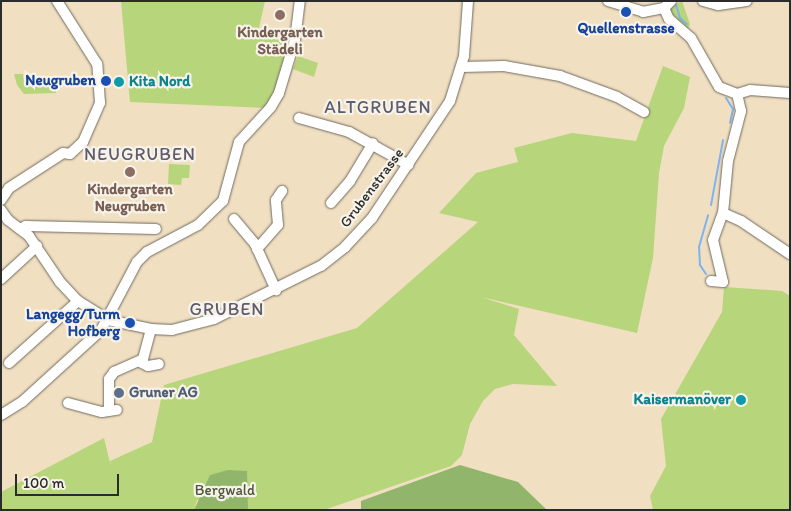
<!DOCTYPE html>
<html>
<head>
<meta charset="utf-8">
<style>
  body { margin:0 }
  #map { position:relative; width:791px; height:511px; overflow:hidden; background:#f0dfc1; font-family:Itim,sans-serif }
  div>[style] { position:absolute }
  .green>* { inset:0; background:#b7d57b }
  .forest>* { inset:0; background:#91b66b }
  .stream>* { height:2px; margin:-1px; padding:0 1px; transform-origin:1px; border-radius:1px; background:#7fb4ed }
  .roads { filter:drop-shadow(0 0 1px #706a60) drop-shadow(0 0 1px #706a60) }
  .minor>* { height:10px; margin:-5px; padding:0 5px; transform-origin:5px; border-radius:5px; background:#fff }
  .dots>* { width:14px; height:14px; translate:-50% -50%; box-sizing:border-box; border:2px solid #f7f3e8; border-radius:50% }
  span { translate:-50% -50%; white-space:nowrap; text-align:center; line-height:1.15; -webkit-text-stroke:4.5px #f7f3e8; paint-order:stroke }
  .transit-label { font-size:15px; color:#164399; font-weight:700 }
  .right { translate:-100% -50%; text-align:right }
  .education-label { font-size:15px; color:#785e54; font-weight:700 }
  .culture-label { font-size:15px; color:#0d838f; font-weight:700 }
  .left { translate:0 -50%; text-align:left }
  .street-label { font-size:15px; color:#2b2b2b }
  .service-label { font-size:15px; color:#4e5e75; font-weight:700 }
  .park-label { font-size:15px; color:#4e563f }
  .quarter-label { font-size:18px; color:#5e5c6e; letter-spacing:1px }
  .frame { position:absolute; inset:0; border:2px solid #2b2b2b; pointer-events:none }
  .scale { position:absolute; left:15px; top:474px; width:104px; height:22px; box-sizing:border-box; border:2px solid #2b2b2b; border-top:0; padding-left:6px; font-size:15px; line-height:18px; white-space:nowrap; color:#2b2b2b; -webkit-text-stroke:4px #f7f3e8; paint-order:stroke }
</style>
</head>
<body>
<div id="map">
  <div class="green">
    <div style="clip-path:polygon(121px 1px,265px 1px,259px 28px,262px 36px,293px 41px,282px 82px,266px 108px,130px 102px)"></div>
    <div style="clip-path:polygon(682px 1px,690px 24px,688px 29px,670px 12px,671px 7px)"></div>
    <div style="clip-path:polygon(298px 56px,318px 63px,314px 77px,293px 69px)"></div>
    <div style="clip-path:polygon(663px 66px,690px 77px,684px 108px,664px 146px,659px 173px,653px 258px,637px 333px,481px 297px,519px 309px,514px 335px,557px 386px,513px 384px,495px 389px,483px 401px,470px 424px,462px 455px,451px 466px,324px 510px,247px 510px,197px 500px,194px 510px,1px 510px,1px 492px,104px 438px,111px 467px,110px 461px,152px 442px,164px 385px,357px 328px,478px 222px,439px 213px,476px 173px,518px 162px,514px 148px,572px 133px,636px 141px)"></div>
    <div style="clip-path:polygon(14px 74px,23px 74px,24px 83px,56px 87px,56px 93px,24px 94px,17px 85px)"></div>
    <div style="clip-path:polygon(169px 164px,190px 165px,189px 178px,182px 178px,181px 185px,168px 184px)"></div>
    <div style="clip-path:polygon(724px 287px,782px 291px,790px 296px,790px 510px,653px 510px,650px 496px,666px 466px,661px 419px,722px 312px)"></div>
  </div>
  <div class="forest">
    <div style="clip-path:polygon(460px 465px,518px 482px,547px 510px,361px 510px,361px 501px)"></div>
    <div style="clip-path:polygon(228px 470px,247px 471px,248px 510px,194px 510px,210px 475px)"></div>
  </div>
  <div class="stream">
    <div style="left:676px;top:5px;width:14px;rotate:73deg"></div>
    <div style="left:680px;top:18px;width:9px;rotate:41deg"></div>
    <div style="left:726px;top:98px;width:13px;rotate:58deg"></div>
    <div style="left:733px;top:109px;width:14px;rotate:102deg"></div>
    <div style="left:711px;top:205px;width:66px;rotate:-79.5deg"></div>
    <div style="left:706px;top:274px;width:11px;rotate:-124deg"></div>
    <div style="left:700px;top:265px;width:18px;rotate:-93deg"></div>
    <div style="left:699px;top:247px;width:33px;rotate:-74deg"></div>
  </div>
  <div class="roads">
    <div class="minor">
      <div style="left:608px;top:1px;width:37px;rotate:17deg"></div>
      <div style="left:643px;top:12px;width:21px;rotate:-11deg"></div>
      <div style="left:664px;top:8px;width:10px;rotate:-45deg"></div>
      <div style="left:703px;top:1px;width:16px;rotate:15deg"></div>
      <div style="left:718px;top:5px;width:29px;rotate:-8deg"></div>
      <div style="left:664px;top:8px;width:12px;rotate:66deg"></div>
      <div style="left:669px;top:19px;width:29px;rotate:41deg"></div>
      <div style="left:691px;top:38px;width:56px;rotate:60.3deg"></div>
      <div style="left:719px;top:87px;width:19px;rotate:21deg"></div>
      <div style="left:737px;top:94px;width:14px;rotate:-17deg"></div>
      <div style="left:750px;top:90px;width:40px;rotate:4.3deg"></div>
      <div style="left:462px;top:67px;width:42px;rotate:-1.4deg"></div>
      <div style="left:504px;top:66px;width:57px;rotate:10.1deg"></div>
      <div style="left:560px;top:76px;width:61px;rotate:20.2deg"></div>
      <div style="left:617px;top:97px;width:31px;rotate:29deg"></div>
      <div style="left:299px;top:118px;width:52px;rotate:15.6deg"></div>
      <div style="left:349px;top:132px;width:68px;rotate:28.8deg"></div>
      <div style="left:1px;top:200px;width:14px;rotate:-56deg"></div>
      <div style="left:9px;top:188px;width:64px;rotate:-32.9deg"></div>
      <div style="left:63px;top:153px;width:7px;rotate:8deg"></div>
      <div style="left:70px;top:154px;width:18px;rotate:-43deg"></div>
      <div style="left:83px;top:142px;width:43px;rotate:-66.4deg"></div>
      <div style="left:100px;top:103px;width:39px;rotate:-94deg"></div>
      <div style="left:97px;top:64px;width:75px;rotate:-122.4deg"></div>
      <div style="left:331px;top:203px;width:29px;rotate:-49deg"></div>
      <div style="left:350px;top:181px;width:44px;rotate:-58.8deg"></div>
      <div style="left:1px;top:210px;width:12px;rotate:55deg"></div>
      <div style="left:8px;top:220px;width:26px;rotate:37deg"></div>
      <div style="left:29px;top:236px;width:55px;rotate:56deg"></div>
      <div style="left:60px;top:282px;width:26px;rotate:47deg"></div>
      <div style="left:78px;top:301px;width:36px;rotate:32deg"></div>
      <div style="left:108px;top:320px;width:44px;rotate:11.8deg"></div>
      <div style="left:151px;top:329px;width:21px;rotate:3deg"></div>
      <div style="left:172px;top:330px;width:43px;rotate:-14.7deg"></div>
      <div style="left:214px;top:319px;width:119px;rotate:-26.4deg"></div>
      <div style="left:321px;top:266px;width:31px;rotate:-38deg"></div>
      <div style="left:345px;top:247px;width:40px;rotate:-47deg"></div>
      <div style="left:372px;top:218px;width:141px;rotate:-56.3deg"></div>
      <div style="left:450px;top:101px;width:47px;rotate:-72.7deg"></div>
      <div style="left:464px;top:56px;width:55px;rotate:-85.8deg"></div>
      <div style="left:723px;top:213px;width:20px;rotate:24deg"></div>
      <div style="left:741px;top:221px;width:59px;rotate:34deg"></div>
      <div style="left:234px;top:219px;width:33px;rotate:50deg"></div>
      <div style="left:255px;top:244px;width:51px;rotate:65.5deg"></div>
      <div style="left:20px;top:229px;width:7px;rotate:-27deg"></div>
      <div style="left:26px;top:226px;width:130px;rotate:1.3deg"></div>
      <div style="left:257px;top:249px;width:32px;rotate:-49deg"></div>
      <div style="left:278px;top:225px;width:25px;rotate:-95deg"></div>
      <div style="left:276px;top:200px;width:11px;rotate:-56deg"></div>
      <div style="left:1px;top:279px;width:49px;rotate:-42.5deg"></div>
      <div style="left:711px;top:281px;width:12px;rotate:5deg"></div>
      <div style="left:723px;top:282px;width:43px;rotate:-103.4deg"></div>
      <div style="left:713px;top:240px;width:29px;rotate:-70deg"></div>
      <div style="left:723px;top:213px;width:52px;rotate:-84.5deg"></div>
      <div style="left:728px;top:161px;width:52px;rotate:-75.4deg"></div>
      <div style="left:741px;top:111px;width:17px;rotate:-103deg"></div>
      <div style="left:140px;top:362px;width:9px;rotate:27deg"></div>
      <div style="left:148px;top:366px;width:11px;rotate:-10deg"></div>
      <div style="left:9px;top:363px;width:93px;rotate:-41.9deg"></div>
      <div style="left:68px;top:403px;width:35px;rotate:15deg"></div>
      <div style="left:102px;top:412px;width:15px;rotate:-8deg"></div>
      <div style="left:109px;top:411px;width:32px;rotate:-90deg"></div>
      <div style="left:109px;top:379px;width:9px;rotate:-54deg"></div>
      <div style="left:114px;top:372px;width:32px;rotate:-24deg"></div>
      <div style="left:143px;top:359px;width:31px;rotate:-75deg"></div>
      <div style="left:1px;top:415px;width:25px;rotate:-32deg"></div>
      <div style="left:22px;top:402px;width:107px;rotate:-42.3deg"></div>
      <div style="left:101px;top:330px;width:77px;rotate:-62.1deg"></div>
      <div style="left:137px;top:262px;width:14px;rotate:-45deg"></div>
      <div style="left:147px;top:252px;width:58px;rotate:-27.9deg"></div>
      <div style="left:198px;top:225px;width:35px;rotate:-44deg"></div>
      <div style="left:223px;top:201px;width:61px;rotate:-74.8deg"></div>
      <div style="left:239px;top:142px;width:47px;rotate:-47.6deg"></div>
      <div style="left:271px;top:107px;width:16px;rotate:-60deg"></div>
      <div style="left:279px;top:93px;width:55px;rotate:-73.2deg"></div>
      <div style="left:295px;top:40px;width:39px;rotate:-83deg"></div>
    </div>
  </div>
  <div class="dots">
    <div style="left:626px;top:12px;background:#1a4fb4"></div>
    <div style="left:280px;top:15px;background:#8d6e63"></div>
    <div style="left:106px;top:81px;background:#1a4fb4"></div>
    <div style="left:119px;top:82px;background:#0f9aa8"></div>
    <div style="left:130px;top:172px;background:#8d6e63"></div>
    <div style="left:130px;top:323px;background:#1a4fb4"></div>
    <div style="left:119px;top:393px;background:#5c6f8a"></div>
    <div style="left:741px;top:400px;background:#0f9aa8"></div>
  </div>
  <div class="transit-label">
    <span style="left:626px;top:29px">Quellenstrasse</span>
    <span class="right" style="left:96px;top:81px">Neugruben</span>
    <span class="right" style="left:120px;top:323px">Langegg/Turm<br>Hofberg</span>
  </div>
  <div class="education-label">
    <span style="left:280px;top:41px">Kindergarten<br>Städeli</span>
    <span style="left:130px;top:198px">Kindergarten<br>Neugruben</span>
  </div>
  <div class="culture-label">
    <span class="left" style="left:129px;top:82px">Kita Nord</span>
    <span class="right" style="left:731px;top:400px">Kaisermanöver</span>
  </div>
  <div class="street-label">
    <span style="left:372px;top:188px;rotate:-53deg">Grubenstrasse</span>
  </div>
  <div class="service-label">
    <span class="left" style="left:129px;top:393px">Gruner AG</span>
  </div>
  <div class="park-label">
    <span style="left:225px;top:491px">Bergwald</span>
  </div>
  <div class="quarter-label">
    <span style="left:378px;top:107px">ALTGRUBEN</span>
    <span style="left:140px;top:154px">NEUGRUBEN</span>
    <span style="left:227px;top:309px">GRUBEN</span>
  </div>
  <div class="frame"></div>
  <div class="scale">100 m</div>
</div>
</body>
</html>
